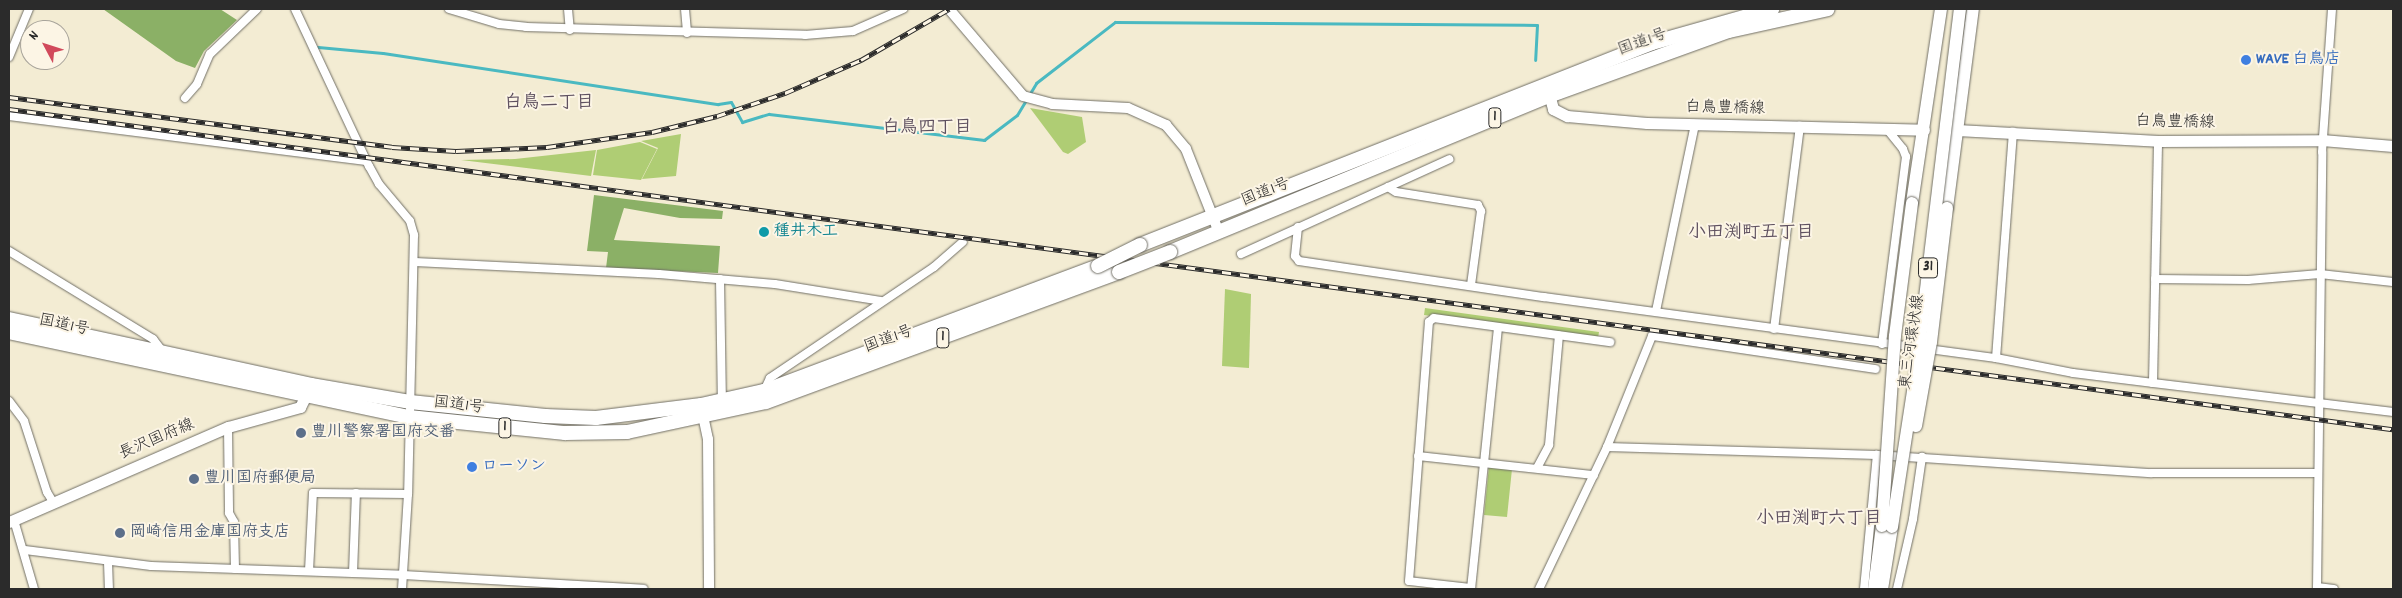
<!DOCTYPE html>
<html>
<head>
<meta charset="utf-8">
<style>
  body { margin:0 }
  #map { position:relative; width:2402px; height:598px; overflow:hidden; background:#f3ecd3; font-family:Dekko,"Klee One",sans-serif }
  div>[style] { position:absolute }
  .green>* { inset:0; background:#afcd74 }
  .forest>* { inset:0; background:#8bb066 }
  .stream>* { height:3px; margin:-1.5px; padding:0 1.5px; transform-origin:1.5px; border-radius:1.5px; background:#4ab9c1 }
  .roads { filter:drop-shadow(0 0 1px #716f66) drop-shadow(0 0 1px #716f66) }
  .minor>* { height:8px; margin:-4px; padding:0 4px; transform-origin:4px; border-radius:4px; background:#fff }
  .tertiary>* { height:10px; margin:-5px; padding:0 5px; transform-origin:5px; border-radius:5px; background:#fff }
  .secondary>* { height:11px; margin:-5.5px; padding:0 5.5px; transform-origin:5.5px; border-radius:5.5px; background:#fff }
  .primary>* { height:12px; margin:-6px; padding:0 6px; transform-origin:6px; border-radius:6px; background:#fff }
  .trunk>* { height:14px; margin:-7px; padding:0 7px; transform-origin:7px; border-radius:7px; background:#fff }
  .rail>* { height:5px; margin-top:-2.5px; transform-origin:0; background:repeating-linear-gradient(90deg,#fcf5e5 0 9px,#2b2b2b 0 18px); box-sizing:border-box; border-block:1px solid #2b2b2b }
  .bridges { filter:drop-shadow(0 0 1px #716f66) drop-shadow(0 0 1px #716f66) }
  .primary-bridge>* { height:12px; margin:-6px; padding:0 6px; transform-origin:6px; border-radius:6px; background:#fff }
  .trunk-bridge>* { height:14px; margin:-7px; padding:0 7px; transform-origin:7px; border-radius:7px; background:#fff }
  .dots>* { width:14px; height:14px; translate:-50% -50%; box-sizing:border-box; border:2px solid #fcf5e5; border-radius:50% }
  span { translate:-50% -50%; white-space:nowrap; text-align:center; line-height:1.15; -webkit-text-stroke:4px #fcf5e5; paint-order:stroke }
  .shield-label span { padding:1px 4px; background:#fcf5e5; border:1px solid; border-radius:4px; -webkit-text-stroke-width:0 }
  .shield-label { font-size:15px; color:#2b2b2b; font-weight:700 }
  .street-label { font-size:16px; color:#2b2b2b }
  .shop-label { font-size:16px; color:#366cbe; font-weight:700 }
  .left { translate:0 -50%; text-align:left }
  .culture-label { font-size:16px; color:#0d838f; font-weight:700 }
  .service-label { font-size:16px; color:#4e5e75; font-weight:700 }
  .neighbourhood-label { font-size:18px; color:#5f5160; font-weight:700 }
  .frame { position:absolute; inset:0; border:10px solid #2b2b2b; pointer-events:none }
  .north { position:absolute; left:20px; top:20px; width:50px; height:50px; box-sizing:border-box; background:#fcf5e5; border:1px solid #a8a49b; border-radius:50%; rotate:310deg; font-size:14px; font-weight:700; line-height:20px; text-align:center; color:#2b2b2b }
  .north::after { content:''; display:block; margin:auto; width:18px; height:22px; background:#d1495b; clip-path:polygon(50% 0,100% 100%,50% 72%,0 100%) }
</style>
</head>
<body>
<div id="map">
  <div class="green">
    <div style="clip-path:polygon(1030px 108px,1082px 117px,1086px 142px,1068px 154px,1063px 152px)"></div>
    <div style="clip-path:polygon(681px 134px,676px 176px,642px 179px,658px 148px,641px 141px)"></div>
    <div style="clip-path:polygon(640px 142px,657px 149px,641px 180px,593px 175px,597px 150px)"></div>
    <div style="clip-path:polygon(596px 150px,591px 176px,461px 160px,515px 159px)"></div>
    <div style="clip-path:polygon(1225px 289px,1251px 294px,1249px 368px,1222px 366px)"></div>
    <div style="clip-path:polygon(1425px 308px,1599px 332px,1598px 338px,1424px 315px)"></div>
    <div style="clip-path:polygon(1489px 466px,1512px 469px,1507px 517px,1484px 515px)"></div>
  </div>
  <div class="forest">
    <div style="clip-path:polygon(103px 9px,220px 9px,237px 20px,204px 51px,195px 68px,176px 61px)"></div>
    <div style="clip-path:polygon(594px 195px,723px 211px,722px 219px,680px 218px,624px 208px,614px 240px,720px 246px,718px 273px,606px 268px,608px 252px,587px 251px)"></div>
  </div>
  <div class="stream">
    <div style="left:318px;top:47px;width:65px;rotate:5.3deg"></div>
    <div style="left:383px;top:53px;width:339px;rotate:8.7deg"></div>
    <div style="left:718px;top:104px;width:13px;rotate:-9deg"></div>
    <div style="left:731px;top:102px;width:23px;rotate:61deg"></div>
    <div style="left:742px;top:122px;width:28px;rotate:-17deg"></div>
    <div style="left:769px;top:114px;width:217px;rotate:6.9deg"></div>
    <div style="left:984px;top:140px;width:41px;rotate:-37.1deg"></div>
    <div style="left:1017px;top:115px;width:37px;rotate:-59deg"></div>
    <div style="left:1036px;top:83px;width:100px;rotate:-37.7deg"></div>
    <div style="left:1115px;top:22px;width:422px;rotate:0.4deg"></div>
    <div style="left:1537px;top:25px;width:35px;rotate:93deg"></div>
  </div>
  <div class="roads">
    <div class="minor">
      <div style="left:295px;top:9px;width:174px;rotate:64.8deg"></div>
      <div style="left:369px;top:166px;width:21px;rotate:61deg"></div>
      <div style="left:379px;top:184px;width:48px;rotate:50deg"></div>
      <div style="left:410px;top:221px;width:15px;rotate:74deg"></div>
      <div style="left:414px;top:235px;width:259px;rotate:91.3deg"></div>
      <div style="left:408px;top:494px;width:95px;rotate:93.6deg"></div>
      <div style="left:449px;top:9px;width:52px;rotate:16.7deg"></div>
      <div style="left:499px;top:24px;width:27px;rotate:6deg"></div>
      <div style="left:526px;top:27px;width:279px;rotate:1.6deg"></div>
      <div style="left:805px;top:35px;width:48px;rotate:-4.8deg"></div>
      <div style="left:853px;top:31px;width:55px;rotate:-23.7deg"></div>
      <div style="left:568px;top:9px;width:21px;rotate:85deg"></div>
      <div style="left:685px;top:9px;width:24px;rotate:85deg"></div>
      <div style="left:9px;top:57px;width:52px;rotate:-67.4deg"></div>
      <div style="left:185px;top:98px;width:18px;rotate:-49deg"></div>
      <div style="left:197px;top:84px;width:33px;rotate:-67deg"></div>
      <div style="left:210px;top:54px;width:65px;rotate:-43.8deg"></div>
      <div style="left:9px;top:116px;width:360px;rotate:7.2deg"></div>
      <div style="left:1388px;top:187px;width:9px;rotate:32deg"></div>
      <div style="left:1396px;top:192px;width:83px;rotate:9deg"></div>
      <div style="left:1478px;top:205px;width:7px;rotate:63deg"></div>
      <div style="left:1481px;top:211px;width:75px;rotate:97.7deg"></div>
      <div style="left:1298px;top:227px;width:29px;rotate:96deg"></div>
      <div style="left:1295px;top:256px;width:6px;rotate:51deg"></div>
      <div style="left:1299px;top:261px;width:248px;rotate:8.4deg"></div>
      <div style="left:1544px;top:297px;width:456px;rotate:7.7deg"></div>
      <div style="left:1996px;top:358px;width:227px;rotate:-85.7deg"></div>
      <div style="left:9px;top:251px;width:169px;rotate:31.4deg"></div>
      <div style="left:153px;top:339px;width:16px;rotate:52deg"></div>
      <div style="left:1241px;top:254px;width:229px;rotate:-24.5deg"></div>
      <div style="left:415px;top:262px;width:244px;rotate:2.8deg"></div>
      <div style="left:659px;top:274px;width:116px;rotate:4.9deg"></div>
      <div style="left:775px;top:284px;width:107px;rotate:9.1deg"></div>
      <div style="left:720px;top:279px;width:122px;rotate:89.1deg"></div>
      <div style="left:2155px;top:279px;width:93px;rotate:0.6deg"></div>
      <div style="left:2248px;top:280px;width:72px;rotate:-4.8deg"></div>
      <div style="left:2320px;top:274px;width:73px;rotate:6.3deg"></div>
      <div style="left:1656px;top:311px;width:191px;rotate:-78.2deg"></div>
      <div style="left:1774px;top:329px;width:205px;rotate:-82.7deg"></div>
      <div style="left:1882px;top:344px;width:189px;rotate:-82.7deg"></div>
      <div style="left:1906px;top:157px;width:9px;rotate:-111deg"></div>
      <div style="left:1903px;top:149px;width:26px;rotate:-129deg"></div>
      <div style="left:1996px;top:358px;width:78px;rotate:11deg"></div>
      <div style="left:2073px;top:373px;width:81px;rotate:7.1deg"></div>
      <div style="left:2153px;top:383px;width:242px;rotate:-88.8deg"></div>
      <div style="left:2153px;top:383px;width:242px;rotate:6.9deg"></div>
      <div style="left:764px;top:391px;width:14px;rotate:-65deg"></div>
      <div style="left:770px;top:378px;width:198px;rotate:-34.1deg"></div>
      <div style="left:934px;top:267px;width:38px;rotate:-41deg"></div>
      <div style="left:9px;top:401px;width:25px;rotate:53deg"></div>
      <div style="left:24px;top:421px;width:75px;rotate:72.1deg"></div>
      <div style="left:47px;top:492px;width:12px;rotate:59deg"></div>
      <div style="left:228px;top:427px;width:86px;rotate:89.3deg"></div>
      <div style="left:229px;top:513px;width:10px;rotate:61deg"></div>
      <div style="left:234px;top:522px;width:47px;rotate:88.8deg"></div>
      <div style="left:1607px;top:447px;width:270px;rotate:1.7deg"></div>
      <div style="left:1877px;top:455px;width:275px;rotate:3.8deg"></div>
      <div style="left:2151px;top:473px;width:166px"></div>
      <div style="left:1418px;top:456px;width:177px;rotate:6.2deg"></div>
      <div style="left:1537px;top:468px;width:26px;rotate:-62deg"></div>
      <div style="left:1549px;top:445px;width:110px;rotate:-84.8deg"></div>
      <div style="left:14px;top:520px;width:72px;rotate:73.8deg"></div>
      <div style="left:25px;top:550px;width:127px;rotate:7.2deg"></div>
      <div style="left:151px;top:566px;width:252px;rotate:2deg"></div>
      <div style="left:403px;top:575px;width:241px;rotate:3.3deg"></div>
      <div style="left:108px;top:562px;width:27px;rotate:88deg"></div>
      <div style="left:309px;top:571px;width:78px;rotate:-87.1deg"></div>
      <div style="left:313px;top:493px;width:95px;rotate:0.6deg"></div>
      <div style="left:353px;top:573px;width:80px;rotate:-87.9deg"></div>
      <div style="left:2317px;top:587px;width:17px;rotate:7deg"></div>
      <div style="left:1471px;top:588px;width:62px;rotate:-173.6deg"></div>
      <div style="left:1409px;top:581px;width:260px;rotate:-85.6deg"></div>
      <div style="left:1429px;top:322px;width:6px;rotate:-39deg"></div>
      <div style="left:1434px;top:318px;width:178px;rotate:7.8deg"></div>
      <div style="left:1471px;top:589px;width:263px;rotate:-84.1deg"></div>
      <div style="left:1539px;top:589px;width:157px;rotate:-64.4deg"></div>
      <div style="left:1607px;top:447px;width:120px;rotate:-67.9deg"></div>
      <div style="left:1652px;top:336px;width:226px;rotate:8.4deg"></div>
      <div style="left:1864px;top:589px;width:135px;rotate:-84.5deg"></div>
      <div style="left:1897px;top:589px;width:72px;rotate:-77.1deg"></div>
      <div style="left:1913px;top:519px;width:63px;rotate:-81.7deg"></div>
      <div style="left:2317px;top:589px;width:437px;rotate:-89.3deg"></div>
      <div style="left:2322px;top:152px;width:143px;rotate:-86deg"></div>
    </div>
    <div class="tertiary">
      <div style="left:949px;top:9px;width:114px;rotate:49.6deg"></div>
      <div style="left:1023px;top:96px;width:30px;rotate:15deg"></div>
      <div style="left:1052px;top:104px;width:76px;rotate:3deg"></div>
      <div style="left:1128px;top:108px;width:42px;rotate:24.1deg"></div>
      <div style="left:1166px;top:125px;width:31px;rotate:50deg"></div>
      <div style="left:1186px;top:149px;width:87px;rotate:68.4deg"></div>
      <div style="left:702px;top:411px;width:29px;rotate:78deg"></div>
      <div style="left:708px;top:439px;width:150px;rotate:89.6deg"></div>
    </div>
    <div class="secondary">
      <div style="left:1548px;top:90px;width:20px;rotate:75deg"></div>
      <div style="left:1553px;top:109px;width:16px;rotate:27deg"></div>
      <div style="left:1567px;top:116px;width:80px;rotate:5deg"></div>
      <div style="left:1647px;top:123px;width:277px;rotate:1.4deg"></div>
      <div style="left:1957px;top:130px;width:201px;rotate:3.1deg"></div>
      <div style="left:2158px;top:141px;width:164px;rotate:-0.3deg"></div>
      <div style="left:2322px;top:140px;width:71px;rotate:4.8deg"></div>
      <div style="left:9px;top:522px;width:239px;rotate:-23.5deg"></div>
      <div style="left:228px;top:427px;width:75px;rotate:-15.5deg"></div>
      <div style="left:300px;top:407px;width:20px;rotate:-63deg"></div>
    </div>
    <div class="primary">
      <div style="left:1912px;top:203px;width:196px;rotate:-81.5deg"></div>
      <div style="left:1947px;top:208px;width:201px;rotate:-82.6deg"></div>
      <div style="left:1874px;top:589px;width:64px;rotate:-82.8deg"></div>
      <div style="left:1882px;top:589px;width:63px;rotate:-80.8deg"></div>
    </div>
    <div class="trunk">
      <div style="left:1140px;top:245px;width:550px;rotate:-21.53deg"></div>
      <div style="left:1652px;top:43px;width:125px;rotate:-15.8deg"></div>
      <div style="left:1170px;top:252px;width:410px;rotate:-22.4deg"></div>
      <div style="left:1549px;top:96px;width:191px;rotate:-19.9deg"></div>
      <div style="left:1729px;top:31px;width:101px;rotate:-12.5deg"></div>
      <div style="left:9px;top:319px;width:309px;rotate:12.3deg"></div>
      <div style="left:311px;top:385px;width:100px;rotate:9.7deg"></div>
      <div style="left:410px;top:402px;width:136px;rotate:5.9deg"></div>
      <div style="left:545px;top:416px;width:51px;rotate:2.2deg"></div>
      <div style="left:596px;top:418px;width:106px;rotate:-7.1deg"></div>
      <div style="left:701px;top:405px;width:65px;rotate:-12.5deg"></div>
      <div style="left:764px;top:391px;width:357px;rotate:-20.5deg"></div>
      <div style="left:9px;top:332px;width:409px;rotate:12deg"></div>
      <div style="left:409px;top:417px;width:157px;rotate:5.9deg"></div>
      <div style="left:565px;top:433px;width:62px;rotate:-0.9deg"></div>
      <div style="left:627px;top:432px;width:142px;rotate:-12.2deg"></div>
      <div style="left:766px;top:402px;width:376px;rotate:-20.2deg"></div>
    </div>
  </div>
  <div class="rail">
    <div style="left:9px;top:97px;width:386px;rotate:7.4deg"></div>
    <div style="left:392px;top:147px;width:64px;rotate:3.6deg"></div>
    <div style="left:456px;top:151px;width:91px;rotate:-2.5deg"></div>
    <div style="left:547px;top:147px;width:106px;rotate:-8.1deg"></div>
    <div style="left:652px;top:132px;width:67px;rotate:-13.8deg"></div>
    <div style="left:717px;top:116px;width:72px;rotate:-18.7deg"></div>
    <div style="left:785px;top:93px;width:83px;rotate:-23.5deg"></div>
    <div style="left:861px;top:60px;width:102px;rotate:-30.1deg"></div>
    <div style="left:9px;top:109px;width:2405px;rotate:7.65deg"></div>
  </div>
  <div class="bridges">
    <div class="primary-bridge">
      <div style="left:1916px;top:426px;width:85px;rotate:-79.9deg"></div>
      <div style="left:1931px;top:342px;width:135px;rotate:-83.2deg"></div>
      <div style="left:1882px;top:526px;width:190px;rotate:-86.1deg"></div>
      <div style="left:1895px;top:336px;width:134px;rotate:-82.7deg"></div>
      <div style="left:1892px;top:527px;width:157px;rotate:-81.2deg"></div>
      <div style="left:1916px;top:372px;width:366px;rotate:-83.1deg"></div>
    </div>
    <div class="trunk-bridge">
      <div style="left:1098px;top:266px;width:47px;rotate:-26.6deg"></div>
      <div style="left:1119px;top:272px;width:55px;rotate:-21.4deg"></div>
    </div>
  </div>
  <div class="dots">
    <div style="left:2246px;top:60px;background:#3f7fe0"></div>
    <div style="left:764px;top:232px;background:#0f9aa8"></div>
    <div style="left:301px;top:433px;background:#5c6f8a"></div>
    <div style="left:472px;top:467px;background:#3f7fe0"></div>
    <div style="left:194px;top:479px;background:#5c6f8a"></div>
    <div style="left:120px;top:533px;background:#5c6f8a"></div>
  </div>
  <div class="shield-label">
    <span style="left:1495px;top:118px">1</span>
    <span style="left:1928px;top:268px">31</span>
    <span style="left:943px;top:338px">1</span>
    <span style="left:505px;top:428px">1</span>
  </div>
  <div class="street-label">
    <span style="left:1643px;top:43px;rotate:-20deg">国道1号</span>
    <span style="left:1725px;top:109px;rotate:1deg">白鳥豊橋線</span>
    <span style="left:2175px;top:123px;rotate:1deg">白鳥豊橋線</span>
    <span style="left:1266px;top:193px;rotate:-22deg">国道1号</span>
    <span style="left:64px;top:326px;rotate:12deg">国道1号</span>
    <span style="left:889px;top:340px;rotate:-20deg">国道1号</span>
    <span style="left:1913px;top:342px;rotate:-82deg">東三河環状線</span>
    <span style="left:459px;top:406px;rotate:7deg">国道1号</span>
    <span style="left:157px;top:440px;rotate:-23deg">長沢国府線</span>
  </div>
  <div class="shop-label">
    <span class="left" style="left:2256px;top:60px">WAVE 白鳥店</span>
    <span class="left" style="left:482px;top:467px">ローソン</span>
  </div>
  <div class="culture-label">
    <span class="left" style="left:774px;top:232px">種井木工</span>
  </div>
  <div class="service-label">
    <span class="left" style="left:311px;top:433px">豊川警察署国府交番</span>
    <span class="left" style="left:204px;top:479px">豊川国府郵便局</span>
    <span class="left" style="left:130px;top:533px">岡崎信用金庫国府支店</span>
  </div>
  <div class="neighbourhood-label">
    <span style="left:549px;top:104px">白鳥二丁目</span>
    <span style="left:927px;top:129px">白鳥四丁目</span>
    <span style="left:1751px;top:234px">小田渕町五丁目</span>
    <span style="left:1819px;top:520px">小田渕町六丁目</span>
  </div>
  <div class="frame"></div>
  <div class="north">N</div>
</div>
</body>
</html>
